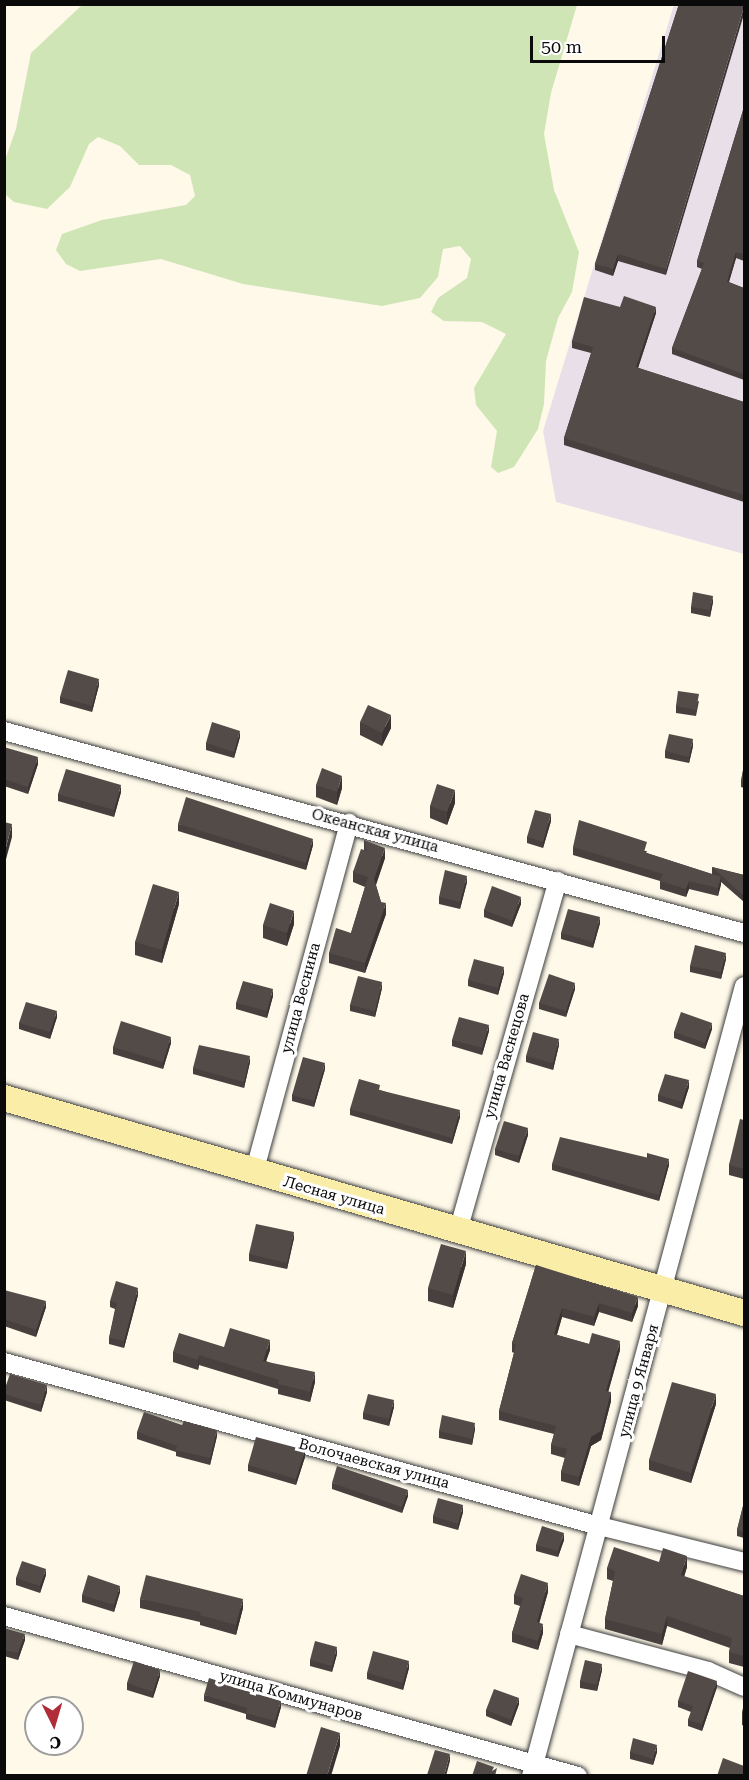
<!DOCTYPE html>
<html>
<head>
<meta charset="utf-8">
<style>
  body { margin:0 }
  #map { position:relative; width:749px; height:1780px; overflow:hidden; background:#fef9e9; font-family:"Roboto Serif",serif }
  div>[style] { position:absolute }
  .industrial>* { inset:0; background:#e8dfe9 }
  .green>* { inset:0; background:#d0e5b6 }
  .roads { filter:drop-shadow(0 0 2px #3d3d3d) drop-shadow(0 0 2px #3d3d3d) }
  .street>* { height:18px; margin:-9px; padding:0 9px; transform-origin:9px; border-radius:9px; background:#fff }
  .secondary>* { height:26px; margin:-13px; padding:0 13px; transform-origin:13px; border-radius:13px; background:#faeda8 }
  .wall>* { inset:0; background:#47403e }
  .shaded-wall>* { inset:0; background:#393432 }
  .building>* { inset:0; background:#524b48 }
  span { translate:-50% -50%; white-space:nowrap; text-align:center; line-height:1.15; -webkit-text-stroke:6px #fff; paint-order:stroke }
  .street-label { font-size:15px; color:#0a0a0a }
  .frame { position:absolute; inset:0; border:6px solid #0a0a0a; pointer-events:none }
  .north { position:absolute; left:24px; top:1696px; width:60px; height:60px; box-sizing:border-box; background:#fff; border:2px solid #9d9d9d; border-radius:50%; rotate:175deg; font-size:16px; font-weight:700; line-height:24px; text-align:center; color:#0a0a0a }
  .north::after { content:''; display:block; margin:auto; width:21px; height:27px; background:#b12c38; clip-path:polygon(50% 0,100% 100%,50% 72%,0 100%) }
  .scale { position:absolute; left:530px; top:36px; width:135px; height:27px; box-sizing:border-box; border:3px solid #0a0a0a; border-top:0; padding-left:8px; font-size:18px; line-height:21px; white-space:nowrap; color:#0a0a0a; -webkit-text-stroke:4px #fff; paint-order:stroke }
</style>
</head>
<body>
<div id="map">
  <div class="industrial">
    <div style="clip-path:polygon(674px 5px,744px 5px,744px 554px,556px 502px,543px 431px)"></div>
  </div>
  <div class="green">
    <div style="clip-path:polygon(82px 5px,577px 5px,551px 93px,544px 134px,554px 190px,579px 252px,572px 292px,558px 318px,546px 361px,544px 404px,538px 429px,514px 467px,498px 473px,491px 467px,497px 431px,476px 405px,474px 388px,506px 334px,482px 322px,444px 321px,431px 312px,438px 298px,467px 278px,471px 259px,460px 246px,443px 249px,438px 277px,420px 298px,382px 306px,243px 284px,161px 259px,80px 271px,66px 264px,56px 250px,62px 234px,102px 220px,186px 205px,195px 196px,190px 175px,171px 165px,139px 165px,120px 146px,98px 137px,89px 144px,70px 187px,47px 209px,14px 202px,5px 194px,5px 160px,16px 129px,31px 53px)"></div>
  </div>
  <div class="roads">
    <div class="street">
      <div style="left:4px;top:731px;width:767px;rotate:15.27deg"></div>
      <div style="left:254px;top:1173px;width:363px;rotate:-74.8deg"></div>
      <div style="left:458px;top:1231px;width:364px;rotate:-74.1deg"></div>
      <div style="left:4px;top:1362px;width:617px;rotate:15.41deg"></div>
      <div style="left:599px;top:1526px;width:149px;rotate:13.9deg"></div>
      <div style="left:4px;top:1616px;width:596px;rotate:15.58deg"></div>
      <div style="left:569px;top:1634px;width:144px;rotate:14.9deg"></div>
      <div style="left:708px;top:1671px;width:39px;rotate:24deg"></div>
      <div style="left:531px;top:1776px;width:818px;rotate:-74.91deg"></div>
    </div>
    <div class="secondary">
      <div style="left:4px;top:1098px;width:771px;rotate:16.2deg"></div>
    </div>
  </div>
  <div class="wall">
    <div style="clip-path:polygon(679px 4px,666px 275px,618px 261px,613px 276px,595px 270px,595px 264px)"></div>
    <div style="clip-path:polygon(744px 107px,744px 261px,736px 258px,729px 282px,744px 288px,744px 380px,672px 354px,672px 348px,702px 269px,697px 267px,697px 261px)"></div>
    <div style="clip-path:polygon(620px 307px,656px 313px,638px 368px,744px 402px,744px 502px,564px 445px,564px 438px,591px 353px,572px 348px,572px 341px)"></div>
    <div style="clip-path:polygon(713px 602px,710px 617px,691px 613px,691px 607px)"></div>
    <div style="clip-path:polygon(99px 685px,92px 712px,60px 703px,60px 697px)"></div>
    <div style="clip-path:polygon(699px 701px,696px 716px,676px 713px,676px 706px)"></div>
    <div style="clip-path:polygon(360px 722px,391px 728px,382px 746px,360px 735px)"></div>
    <div style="clip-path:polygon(240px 737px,234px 758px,206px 750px,206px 743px)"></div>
    <div style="clip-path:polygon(693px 746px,689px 763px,665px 758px,665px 751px)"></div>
    <div style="clip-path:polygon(4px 747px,38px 764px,28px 794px,4px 786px)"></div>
    <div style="clip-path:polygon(744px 765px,744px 788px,741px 787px,741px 781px)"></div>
    <div style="clip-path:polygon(316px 785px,342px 788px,337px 805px,316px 797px)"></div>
    <div style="clip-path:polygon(121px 792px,114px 817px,58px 801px,58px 794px)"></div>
    <div style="clip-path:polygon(455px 803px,447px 825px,430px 818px,430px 806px)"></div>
    <div style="clip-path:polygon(551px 821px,543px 848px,527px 843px,527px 837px)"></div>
    <div style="clip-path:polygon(178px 824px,313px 845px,306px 870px,178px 831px)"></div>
    <div style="clip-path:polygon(364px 840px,385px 858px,376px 885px,381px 902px,386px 914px,365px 973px,329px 963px,329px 953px,351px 933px,365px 887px,353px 882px,353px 872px,364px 850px)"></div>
    <div style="clip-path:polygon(573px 847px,647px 851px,646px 853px,712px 874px,712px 867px,744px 875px,744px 902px,721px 882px,718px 896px,689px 889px,686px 897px,660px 889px,660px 881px,573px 855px)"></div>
    <div style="clip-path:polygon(467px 882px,460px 909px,439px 904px,439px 897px)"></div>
    <div style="clip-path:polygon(179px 904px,162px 963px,135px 955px,135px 942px)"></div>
    <div style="clip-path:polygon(521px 904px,512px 927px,484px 917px,484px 910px)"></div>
    <div style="clip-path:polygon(600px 923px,593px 948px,561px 939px,561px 933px)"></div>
    <div style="clip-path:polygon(294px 924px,287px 946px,263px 938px,263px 925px)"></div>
    <div style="clip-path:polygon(726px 959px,721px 979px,690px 972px,690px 966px)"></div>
    <div style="clip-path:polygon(504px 973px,498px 995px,468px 986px,468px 980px)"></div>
    <div style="clip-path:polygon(382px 988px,375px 1017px,350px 1011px,350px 1005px)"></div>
    <div style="clip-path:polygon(575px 989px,566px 1017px,539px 1009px,539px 1003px)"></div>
    <div style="clip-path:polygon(273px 996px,267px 1018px,236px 1009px,236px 1003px)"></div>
    <div style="clip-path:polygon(57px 1017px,50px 1039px,19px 1029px,19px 1023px)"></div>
    <div style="clip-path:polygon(712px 1029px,705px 1049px,674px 1038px,674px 1032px)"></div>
    <div style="clip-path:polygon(489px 1031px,482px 1055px,452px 1046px,452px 1040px)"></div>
    <div style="clip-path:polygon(171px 1043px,163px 1069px,113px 1054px,113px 1047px)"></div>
    <div style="clip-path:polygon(559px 1045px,553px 1070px,526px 1062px,526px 1056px)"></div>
    <div style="clip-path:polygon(250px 1062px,244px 1088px,193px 1074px,193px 1068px)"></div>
    <div style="clip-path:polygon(325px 1069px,314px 1107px,292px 1101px,292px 1095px)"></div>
    <div style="clip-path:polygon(689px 1087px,682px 1109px,658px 1101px,658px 1095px)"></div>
    <div style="clip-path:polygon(380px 1090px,460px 1117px,452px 1144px,350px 1115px,350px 1109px)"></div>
    <div style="clip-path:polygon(744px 1120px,744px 1179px,729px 1175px,729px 1165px)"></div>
    <div style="clip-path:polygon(528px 1135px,519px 1163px,495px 1155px,495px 1149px)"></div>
    <div style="clip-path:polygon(647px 1153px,669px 1165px,659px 1201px,552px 1170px,552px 1164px,647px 1158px)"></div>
    <div style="clip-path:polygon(294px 1238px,287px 1269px,249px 1261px,249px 1254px)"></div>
    <div style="clip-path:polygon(466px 1264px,453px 1308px,428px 1301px,428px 1288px)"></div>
    <div style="clip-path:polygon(536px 1265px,638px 1306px,632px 1322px,599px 1312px,594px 1326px,562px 1317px,557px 1335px,589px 1344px,620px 1350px,608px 1391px,611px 1401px,601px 1440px,591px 1446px,579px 1486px,561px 1481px,561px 1472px,565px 1458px,551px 1454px,551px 1445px,554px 1434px,499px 1420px,499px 1411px,514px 1353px,512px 1352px,512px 1343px)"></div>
    <div style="clip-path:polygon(4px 1290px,46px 1307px,36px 1337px,4px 1326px)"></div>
    <div style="clip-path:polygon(138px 1295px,124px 1348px,109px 1344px,109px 1338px,115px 1309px,110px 1307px,110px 1301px)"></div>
    <div style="clip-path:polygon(224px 1347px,270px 1350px,266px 1361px,315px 1382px,310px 1402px,278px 1394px,278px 1389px,199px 1365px,198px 1370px,173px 1362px,173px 1352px)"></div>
    <div style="clip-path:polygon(4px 1391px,47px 1392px,41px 1412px,4px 1400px)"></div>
    <div style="clip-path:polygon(716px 1404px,691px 1483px,649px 1470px,649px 1460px)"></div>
    <div style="clip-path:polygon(394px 1407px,389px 1426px,363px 1419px,363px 1413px)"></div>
    <div style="clip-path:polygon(182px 1425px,217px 1436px,210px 1465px,176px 1456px,176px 1452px,137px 1439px,137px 1432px)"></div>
    <div style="clip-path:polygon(475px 1429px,472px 1445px,439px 1438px,439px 1431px)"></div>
    <div style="clip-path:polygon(305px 1457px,296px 1485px,248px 1471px,248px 1465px)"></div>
    <div style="clip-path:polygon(332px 1483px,408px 1496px,402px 1513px,332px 1489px)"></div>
    <div style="clip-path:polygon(744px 1502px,744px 1538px,737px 1536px,737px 1530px)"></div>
    <div style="clip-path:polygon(463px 1512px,458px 1530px,433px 1523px,433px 1516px)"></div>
    <div style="clip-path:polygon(564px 1540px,558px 1557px,536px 1551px,536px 1545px)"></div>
    <div style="clip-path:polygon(659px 1562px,687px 1567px,684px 1577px,744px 1596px,744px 1667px,729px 1663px,729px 1652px,730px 1648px,667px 1626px,662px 1645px,605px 1629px,605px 1619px,613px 1581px,607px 1579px,607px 1568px)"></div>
    <div style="clip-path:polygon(46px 1575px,40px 1593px,16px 1585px,16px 1578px)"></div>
    <div style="clip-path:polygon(120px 1592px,114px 1612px,82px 1602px,82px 1595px)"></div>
    <div style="clip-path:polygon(548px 1592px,539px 1623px,543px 1633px,538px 1650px,512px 1642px,512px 1633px,520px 1606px,514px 1604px,514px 1595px)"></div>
    <div style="clip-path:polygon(140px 1599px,243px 1608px,236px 1635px,200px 1625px,200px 1622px,140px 1608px)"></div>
    <div style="clip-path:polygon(4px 1628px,25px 1640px,18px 1660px,4px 1656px)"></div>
    <div style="clip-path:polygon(337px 1654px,332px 1672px,310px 1666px,310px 1660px)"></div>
    <div style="clip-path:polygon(409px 1668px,403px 1690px,367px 1679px,367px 1673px)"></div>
    <div style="clip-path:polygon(602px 1670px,597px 1691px,580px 1688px,580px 1681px)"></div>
    <div style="clip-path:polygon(160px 1676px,153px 1698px,127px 1690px,127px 1683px)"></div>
    <div style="clip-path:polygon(717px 1687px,702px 1731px,688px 1726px,688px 1720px,691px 1712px,678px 1707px,678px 1701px)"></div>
    <div style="clip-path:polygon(204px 1695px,281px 1707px,275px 1728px,246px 1719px,246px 1714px,204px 1701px)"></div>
    <div style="clip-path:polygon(519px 1704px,511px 1726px,486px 1716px,486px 1710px)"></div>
    <div style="clip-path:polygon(744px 1704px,744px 1726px,742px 1725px,742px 1713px)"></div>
    <div style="clip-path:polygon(630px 1752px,657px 1752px,653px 1765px,630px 1759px)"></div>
  </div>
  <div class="shaded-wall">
    <div style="clip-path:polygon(744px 7px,744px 14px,666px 275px,666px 269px)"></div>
    <div style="clip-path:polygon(736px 252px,736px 258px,727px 288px,727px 282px)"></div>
    <div style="clip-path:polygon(618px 254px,618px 261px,613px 276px,613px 269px)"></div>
    <div style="clip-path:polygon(656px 307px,656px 313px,636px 374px,636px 367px)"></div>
    <div style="clip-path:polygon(713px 596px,713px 602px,710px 617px,710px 610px)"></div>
    <div style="clip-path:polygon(99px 679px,99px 685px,92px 712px,92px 706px)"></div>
    <div style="clip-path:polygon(391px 715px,391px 728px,382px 746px,382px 733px)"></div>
    <div style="clip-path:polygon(240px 731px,240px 737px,234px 758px,234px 752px)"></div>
    <div style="clip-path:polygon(693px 739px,693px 746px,689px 763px,689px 757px)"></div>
    <div style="clip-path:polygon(38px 757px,38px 764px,28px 794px,28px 787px)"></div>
    <div style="clip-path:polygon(342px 776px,342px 788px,337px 805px,337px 792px)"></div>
    <div style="clip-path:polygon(121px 785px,121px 792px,114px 817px,114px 810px)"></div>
    <div style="clip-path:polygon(455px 790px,455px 803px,447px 825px,447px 812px)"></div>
    <div style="clip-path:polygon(551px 814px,551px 821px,543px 848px,543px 842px)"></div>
    <div style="clip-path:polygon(12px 824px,12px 837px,5px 863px,5px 851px)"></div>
    <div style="clip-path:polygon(313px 839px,313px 845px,306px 870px,306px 863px)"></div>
    <div style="clip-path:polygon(385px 848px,385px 858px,374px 890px,374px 879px)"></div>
    <div style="clip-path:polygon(467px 876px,467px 882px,460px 909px,460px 902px)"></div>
    <div style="clip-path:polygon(721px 877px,721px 885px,718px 896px,718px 888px)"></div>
    <div style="clip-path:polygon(689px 881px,689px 889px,686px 897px,686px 889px)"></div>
    <div style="clip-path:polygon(179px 892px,179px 904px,162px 963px,162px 950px)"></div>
    <div style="clip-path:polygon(521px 897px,521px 904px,512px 927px,512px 921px)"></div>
    <div style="clip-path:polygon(386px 903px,386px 914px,365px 973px,365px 963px)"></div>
    <div style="clip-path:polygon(294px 911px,294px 924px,287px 946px,287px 933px)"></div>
    <div style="clip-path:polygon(600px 917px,600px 923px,593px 948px,593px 942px)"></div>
    <div style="clip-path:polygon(726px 953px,726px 959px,721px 979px,721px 972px)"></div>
    <div style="clip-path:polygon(504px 967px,504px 973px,498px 995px,498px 988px)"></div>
    <div style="clip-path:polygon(382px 982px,382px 988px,375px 1017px,375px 1011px)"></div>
    <div style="clip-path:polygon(575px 983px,575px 989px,566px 1017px,566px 1011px)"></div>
    <div style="clip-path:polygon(273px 989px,273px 996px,267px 1018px,267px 1011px)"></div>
    <div style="clip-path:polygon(57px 1011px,57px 1017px,50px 1039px,50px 1032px)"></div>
    <div style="clip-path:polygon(712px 1023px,712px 1029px,705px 1049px,705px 1043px)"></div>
    <div style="clip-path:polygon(489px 1025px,489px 1031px,482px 1055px,482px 1048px)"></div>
    <div style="clip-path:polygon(171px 1037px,171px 1043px,163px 1069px,163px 1062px)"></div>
    <div style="clip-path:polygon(559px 1039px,559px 1045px,553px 1070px,553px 1063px)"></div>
    <div style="clip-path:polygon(250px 1056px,250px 1062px,244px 1088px,244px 1082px)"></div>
    <div style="clip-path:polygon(325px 1063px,325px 1069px,314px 1107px,314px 1101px)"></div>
    <div style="clip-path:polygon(689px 1080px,689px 1087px,682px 1109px,682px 1102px)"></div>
    <div style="clip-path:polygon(460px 1110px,460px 1117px,452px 1144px,452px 1138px)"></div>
    <div style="clip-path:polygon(528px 1128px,528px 1135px,519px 1163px,519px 1156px)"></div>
    <div style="clip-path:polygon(669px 1159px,669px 1165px,659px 1201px,659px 1195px)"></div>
    <div style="clip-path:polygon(294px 1232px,294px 1238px,287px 1269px,287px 1263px)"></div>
    <div style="clip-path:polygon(466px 1251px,466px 1264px,453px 1308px,453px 1295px)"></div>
    <div style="clip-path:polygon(138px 1288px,138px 1295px,124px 1348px,124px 1341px)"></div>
    <div style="clip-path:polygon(638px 1297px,638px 1306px,632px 1322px,632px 1313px)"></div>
    <div style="clip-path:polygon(46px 1301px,46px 1307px,36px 1337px,36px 1330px)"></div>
    <div style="clip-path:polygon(599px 1303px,599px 1312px,594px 1326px,594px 1317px)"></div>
    <div style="clip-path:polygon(562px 1308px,562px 1317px,554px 1344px,554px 1334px)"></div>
    <div style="clip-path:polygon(270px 1340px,270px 1350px,263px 1370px,263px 1361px)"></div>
    <div style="clip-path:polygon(620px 1341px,620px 1350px,606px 1400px,606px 1391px)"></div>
    <div style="clip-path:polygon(199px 1355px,199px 1365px,198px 1370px,198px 1360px)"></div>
    <div style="clip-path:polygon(315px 1372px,315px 1382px,310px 1402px,310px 1392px)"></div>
    <div style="clip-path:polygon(47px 1385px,47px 1392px,41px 1412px,41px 1405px)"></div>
    <div style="clip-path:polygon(611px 1392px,611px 1401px,601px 1440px,591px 1446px,579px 1486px,579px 1477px,591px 1437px)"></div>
    <div style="clip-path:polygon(716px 1394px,716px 1404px,691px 1483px,691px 1473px)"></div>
    <div style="clip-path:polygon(394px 1400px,394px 1407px,389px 1426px,389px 1419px)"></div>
    <div style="clip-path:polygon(475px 1423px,475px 1429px,472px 1445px,472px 1439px)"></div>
    <div style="clip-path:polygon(217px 1430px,217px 1436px,210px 1465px,210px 1458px)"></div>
    <div style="clip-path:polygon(305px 1450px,305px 1457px,296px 1485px,296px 1479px)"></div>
    <div style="clip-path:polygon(408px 1490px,408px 1496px,402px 1513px,402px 1507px)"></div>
    <div style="clip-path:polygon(463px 1505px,463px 1512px,458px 1530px,458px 1524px)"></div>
    <div style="clip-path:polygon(564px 1533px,564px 1540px,558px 1557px,558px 1551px)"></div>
    <div style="clip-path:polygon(687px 1556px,687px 1567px,681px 1586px,681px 1575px)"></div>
    <div style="clip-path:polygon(46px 1569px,46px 1575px,40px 1593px,40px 1586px)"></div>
    <div style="clip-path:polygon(548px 1583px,548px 1592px,537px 1631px,537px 1622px)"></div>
    <div style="clip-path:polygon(120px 1586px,120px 1592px,114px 1612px,114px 1605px)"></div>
    <div style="clip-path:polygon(243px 1599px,243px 1608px,236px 1635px,236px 1625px)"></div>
    <div style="clip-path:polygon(667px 1616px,667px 1626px,662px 1645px,662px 1634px)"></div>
    <div style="clip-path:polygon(543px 1624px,543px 1633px,538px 1650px,538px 1641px)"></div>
    <div style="clip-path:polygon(25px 1634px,25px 1640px,18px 1660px,18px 1653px)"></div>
    <div style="clip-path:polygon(337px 1647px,337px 1654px,332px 1672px,332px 1666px)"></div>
    <div style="clip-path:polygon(409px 1661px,409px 1668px,403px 1690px,403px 1683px)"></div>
    <div style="clip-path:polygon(602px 1664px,602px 1670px,597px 1691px,597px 1685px)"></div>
    <div style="clip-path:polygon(160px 1670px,160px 1676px,153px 1698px,153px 1692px)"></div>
    <div style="clip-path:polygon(717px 1681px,717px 1687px,702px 1731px,702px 1724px)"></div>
    <div style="clip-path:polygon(519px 1698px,519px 1704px,511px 1726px,511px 1720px)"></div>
    <div style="clip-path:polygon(281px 1701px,281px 1707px,275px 1728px,275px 1721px)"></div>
    <div style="clip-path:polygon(340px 1733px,340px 1746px,331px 1776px,327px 1776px)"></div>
    <div style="clip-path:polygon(657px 1745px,657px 1752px,653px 1765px,653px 1759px)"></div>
    <div style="clip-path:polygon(450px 1754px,450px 1761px,446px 1776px,444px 1776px)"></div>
  </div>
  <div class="building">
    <div style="clip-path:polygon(679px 4px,744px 4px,744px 7px,666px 269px,618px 254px,613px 269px,595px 264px)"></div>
    <div style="clip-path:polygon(744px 107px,744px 254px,736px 252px,727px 282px,744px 288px,744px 374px,672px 348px,704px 263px,697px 261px)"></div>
    <div style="clip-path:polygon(624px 296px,656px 307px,636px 367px,744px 402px,744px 495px,564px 438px,593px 347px,572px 341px,584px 297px,620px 307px)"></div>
    <div style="clip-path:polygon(693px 592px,713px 596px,710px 610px,691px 607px)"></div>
    <div style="clip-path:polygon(68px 670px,99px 679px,92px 706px,60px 697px)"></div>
    <div style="clip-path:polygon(678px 691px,699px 694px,696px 710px,676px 706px)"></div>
    <div style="clip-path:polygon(368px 705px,391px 715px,382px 733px,360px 722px)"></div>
    <div style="clip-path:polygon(212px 722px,240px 731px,234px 752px,206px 743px)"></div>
    <div style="clip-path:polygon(669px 734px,693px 739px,689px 757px,665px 751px)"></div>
    <div style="clip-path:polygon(4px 747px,38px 757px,28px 787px,4px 779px)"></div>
    <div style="clip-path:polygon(744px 765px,744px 782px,741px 781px)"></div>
    <div style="clip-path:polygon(322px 768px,342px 776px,337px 792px,316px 785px)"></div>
    <div style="clip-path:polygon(66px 769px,121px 785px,114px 810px,58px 794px)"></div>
    <div style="clip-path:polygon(437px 784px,455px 790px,447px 812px,430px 806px)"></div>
    <div style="clip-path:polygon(186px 797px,313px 839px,306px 863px,178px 824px)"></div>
    <div style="clip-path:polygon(535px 810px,551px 814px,543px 842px,527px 837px)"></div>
    <div style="clip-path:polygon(579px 820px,647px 842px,644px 852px,721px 877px,718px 888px,689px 881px,686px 889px,660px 881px,663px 874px,573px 847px)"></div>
    <div style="clip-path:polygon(4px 822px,12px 824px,5px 851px,4px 851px)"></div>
    <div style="clip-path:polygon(364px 840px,385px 848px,374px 879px,381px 902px,386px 903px,365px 963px,329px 953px,336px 928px,351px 933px,368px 877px,353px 872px,361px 849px,367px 851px)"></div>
    <div style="clip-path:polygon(712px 867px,744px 875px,744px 896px)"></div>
    <div style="clip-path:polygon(445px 870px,467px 876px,460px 902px,439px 897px)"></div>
    <div style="clip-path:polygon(153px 884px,179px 892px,162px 950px,135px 942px)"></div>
    <div style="clip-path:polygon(492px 886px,521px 897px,512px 921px,484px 910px)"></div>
    <div style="clip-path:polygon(270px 903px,294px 911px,287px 933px,263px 925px)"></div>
    <div style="clip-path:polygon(568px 909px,600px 917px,593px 942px,561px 933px)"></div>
    <div style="clip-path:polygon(695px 945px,726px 953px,721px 972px,690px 966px)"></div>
    <div style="clip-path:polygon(474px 959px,504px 967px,498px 988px,468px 980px)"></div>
    <div style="clip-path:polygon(549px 974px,575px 983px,566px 1011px,539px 1003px)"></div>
    <div style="clip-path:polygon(358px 976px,382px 982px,375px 1011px,350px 1005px)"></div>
    <div style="clip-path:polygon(243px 981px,273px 989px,267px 1011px,236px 1003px)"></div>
    <div style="clip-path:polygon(26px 1002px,57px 1011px,50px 1032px,19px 1023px)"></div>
    <div style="clip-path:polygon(681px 1012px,712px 1023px,705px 1043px,674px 1032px)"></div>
    <div style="clip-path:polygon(459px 1017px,489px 1025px,482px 1048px,452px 1040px)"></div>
    <div style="clip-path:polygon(121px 1021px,171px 1037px,163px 1062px,113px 1047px)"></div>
    <div style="clip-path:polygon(533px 1032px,559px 1039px,553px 1063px,526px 1056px)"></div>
    <div style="clip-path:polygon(199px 1045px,250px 1056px,244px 1082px,193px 1068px)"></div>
    <div style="clip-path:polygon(303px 1057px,325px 1063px,314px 1101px,292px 1095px)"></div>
    <div style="clip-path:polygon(665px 1074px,689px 1080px,682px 1102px,658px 1095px)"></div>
    <div style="clip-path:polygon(359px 1079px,380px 1085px,379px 1090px,460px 1110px,452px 1138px,350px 1109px)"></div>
    <div style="clip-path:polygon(740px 1119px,744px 1120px,744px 1169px,729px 1165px)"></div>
    <div style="clip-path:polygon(504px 1121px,528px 1128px,519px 1156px,495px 1149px)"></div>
    <div style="clip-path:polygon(560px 1137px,649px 1158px,647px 1153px,669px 1159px,659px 1195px,552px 1164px)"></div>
    <div style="clip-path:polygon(256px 1224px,294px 1232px,287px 1263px,249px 1254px)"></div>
    <div style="clip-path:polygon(441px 1244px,466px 1251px,453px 1295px,428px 1288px)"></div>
    <div style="clip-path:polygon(536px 1265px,638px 1297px,632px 1313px,599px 1303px,594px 1317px,562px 1308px,554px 1334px,589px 1344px,592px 1333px,620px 1341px,606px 1391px,611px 1392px,601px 1431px,591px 1437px,579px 1477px,561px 1472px,567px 1449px,551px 1445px,556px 1426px,499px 1411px,516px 1345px,512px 1343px)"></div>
    <div style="clip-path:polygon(116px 1281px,138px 1288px,124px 1341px,109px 1338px,117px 1303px,110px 1301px)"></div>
    <div style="clip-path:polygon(4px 1290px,46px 1301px,36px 1330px,4px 1319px)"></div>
    <div style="clip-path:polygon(230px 1328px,270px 1340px,263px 1361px,315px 1372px,310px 1392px,278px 1384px,279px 1380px,199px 1355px,198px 1360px,173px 1352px,179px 1333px,224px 1347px)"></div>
    <div style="clip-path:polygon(10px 1374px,47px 1385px,41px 1405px,4px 1394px,4px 1391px)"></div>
    <div style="clip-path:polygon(672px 1382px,716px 1394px,691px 1473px,649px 1460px)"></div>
    <div style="clip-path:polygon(368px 1394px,394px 1400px,389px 1419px,363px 1413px)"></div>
    <div style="clip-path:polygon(144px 1412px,182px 1425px,184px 1421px,217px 1430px,210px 1458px,176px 1450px,177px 1446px,137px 1432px)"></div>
    <div style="clip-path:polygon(442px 1415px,475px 1423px,472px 1439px,439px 1431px)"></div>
    <div style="clip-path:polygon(256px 1437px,305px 1450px,296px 1479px,248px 1465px)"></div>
    <div style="clip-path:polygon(337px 1466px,408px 1490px,402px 1507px,332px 1483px)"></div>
    <div style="clip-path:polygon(438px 1498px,463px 1505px,458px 1524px,433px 1516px)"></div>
    <div style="clip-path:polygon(744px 1502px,744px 1532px,737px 1530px)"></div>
    <div style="clip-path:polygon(542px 1526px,564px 1533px,558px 1551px,536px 1545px)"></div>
    <div style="clip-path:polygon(614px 1547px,659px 1562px,663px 1548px,687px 1556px,681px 1575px,744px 1596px,744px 1656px,729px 1652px,732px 1638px,667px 1616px,662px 1634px,605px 1619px,615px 1571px,607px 1568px)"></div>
    <div style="clip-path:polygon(22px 1561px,46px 1569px,40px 1586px,16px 1578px)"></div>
    <div style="clip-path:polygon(521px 1574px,548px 1583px,537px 1622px,543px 1624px,538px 1641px,512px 1633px,523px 1598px,514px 1595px)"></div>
    <div style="clip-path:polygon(88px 1575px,120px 1586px,114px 1605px,82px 1595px)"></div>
    <div style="clip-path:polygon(146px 1575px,243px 1599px,236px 1625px,200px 1615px,201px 1612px,140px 1599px)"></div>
    <div style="clip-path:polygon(4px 1628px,25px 1634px,18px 1653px,4px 1650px)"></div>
    <div style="clip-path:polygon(315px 1641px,337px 1647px,332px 1666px,310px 1660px)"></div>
    <div style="clip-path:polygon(373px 1651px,409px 1661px,403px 1683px,367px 1673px)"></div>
    <div style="clip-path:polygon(585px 1660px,602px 1664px,597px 1685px,580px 1681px)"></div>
    <div style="clip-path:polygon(134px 1661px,160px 1670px,153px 1692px,127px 1683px)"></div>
    <div style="clip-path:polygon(688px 1671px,717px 1681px,702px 1724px,688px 1720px,693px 1706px,678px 1701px)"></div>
    <div style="clip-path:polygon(209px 1678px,281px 1701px,275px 1721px,246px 1713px,247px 1708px,204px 1695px)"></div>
    <div style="clip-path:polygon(494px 1689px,519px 1698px,511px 1720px,486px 1710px)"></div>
    <div style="clip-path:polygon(744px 1704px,744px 1714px,742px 1713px)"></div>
    <div style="clip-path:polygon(321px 1727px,340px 1733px,327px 1776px,306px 1776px)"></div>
    <div style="clip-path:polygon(633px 1738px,657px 1745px,653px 1759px,630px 1752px)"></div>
    <div style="clip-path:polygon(435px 1750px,450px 1754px,444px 1776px,427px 1775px)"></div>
    <div style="clip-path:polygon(723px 1758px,744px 1766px,744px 1776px,717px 1776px)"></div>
    <div style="clip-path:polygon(477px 1761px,494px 1767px,492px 1771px,497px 1768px,495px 1776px,472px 1776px)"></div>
  </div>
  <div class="street-label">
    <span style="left:375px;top:831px;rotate:15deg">Океанская улица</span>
    <span style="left:301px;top:998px;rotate:-75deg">улица Веснина</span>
    <span style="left:507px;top:1056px;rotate:-74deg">улица Васнецова</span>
    <span style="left:334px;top:1196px;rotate:16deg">Лесная улица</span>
    <span style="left:639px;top:1381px;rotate:-75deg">улица 9 Января</span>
    <span style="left:374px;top:1464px;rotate:15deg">Волочаевская улица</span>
    <span style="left:291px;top:1696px;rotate:16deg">улица Коммунаров</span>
  </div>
  <div class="frame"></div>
  <div class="north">С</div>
  <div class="scale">50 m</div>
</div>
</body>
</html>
